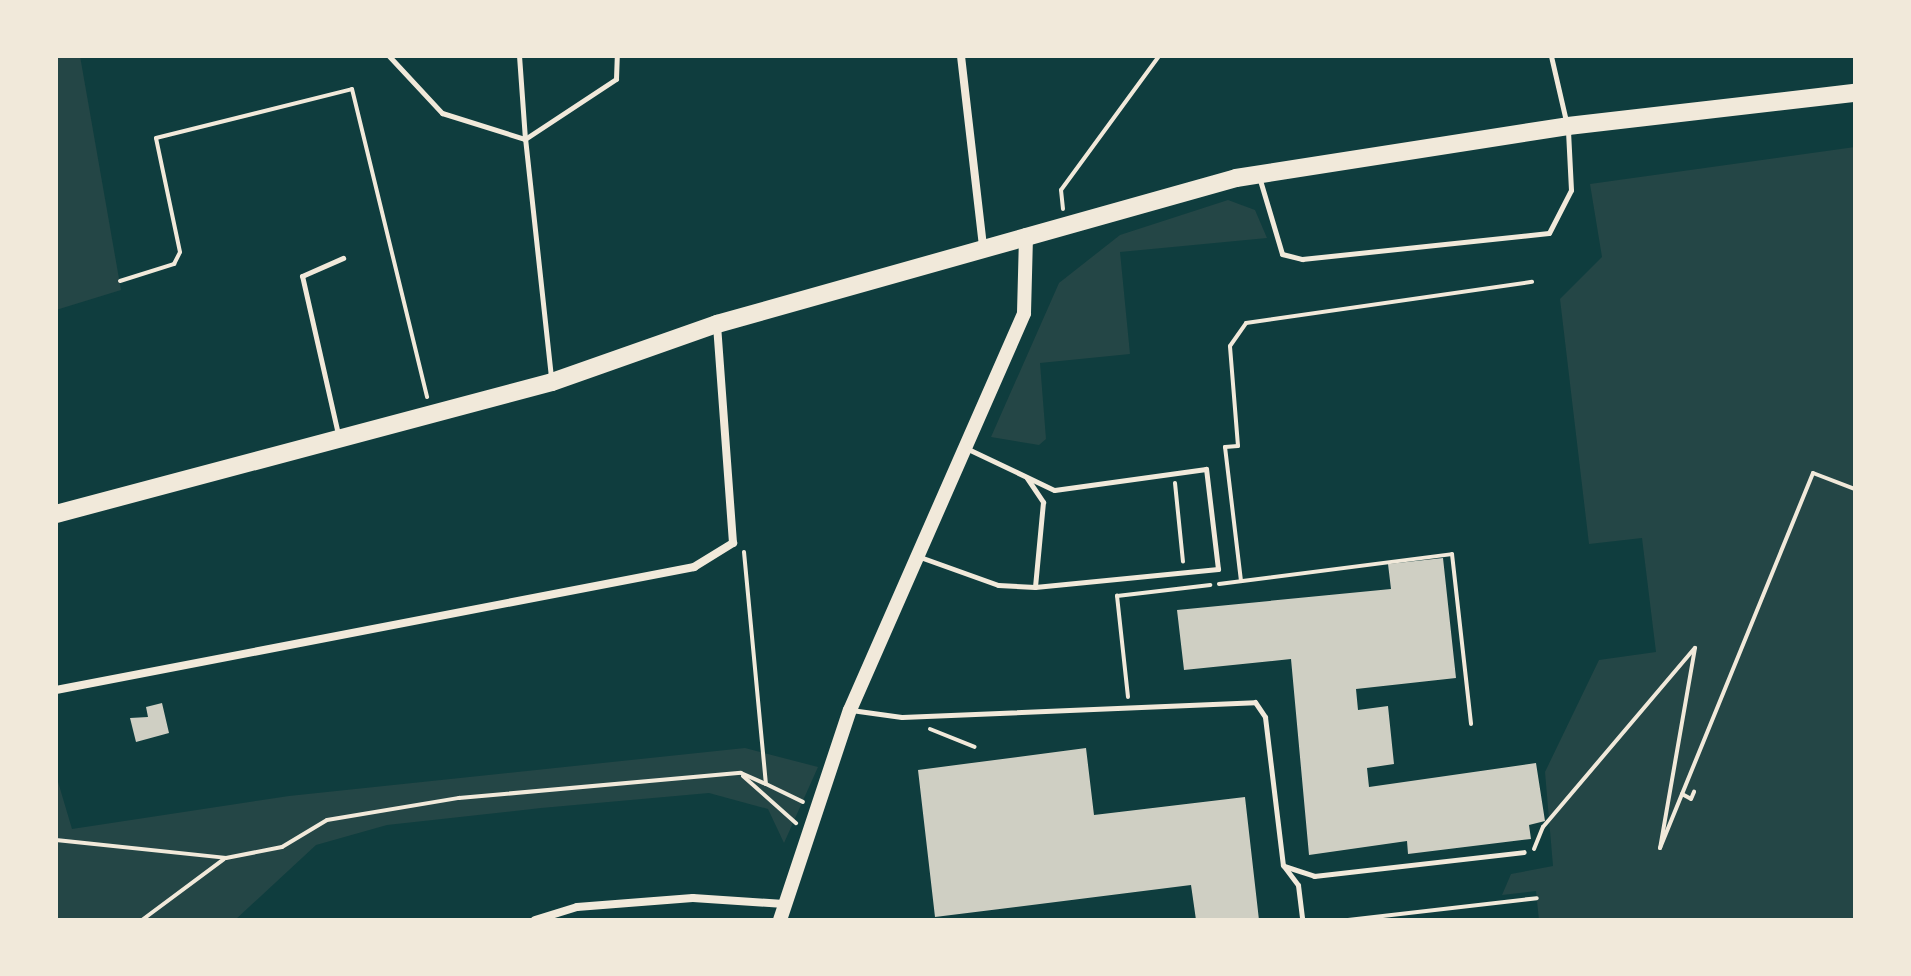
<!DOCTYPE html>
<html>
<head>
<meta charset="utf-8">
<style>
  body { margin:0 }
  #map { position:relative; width:1911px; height:976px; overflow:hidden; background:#0f3d3e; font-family:Manrope,sans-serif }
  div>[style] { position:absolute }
  .green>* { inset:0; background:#244646 }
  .building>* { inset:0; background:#cfcfc3 }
  .path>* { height:4px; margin:-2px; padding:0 2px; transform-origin:2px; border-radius:2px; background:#f1e9da }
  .service>* { height:5px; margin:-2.5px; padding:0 2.5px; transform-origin:2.5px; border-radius:2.5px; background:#f1e9da }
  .minor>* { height:8px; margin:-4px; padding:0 4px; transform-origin:4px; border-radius:4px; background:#f1e9da }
  .secondary>* { height:14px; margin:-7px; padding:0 7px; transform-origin:7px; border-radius:7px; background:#f1e9da }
  .trunk>* { height:18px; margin:-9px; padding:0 9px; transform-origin:9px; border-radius:9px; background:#f1e9da }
  span { translate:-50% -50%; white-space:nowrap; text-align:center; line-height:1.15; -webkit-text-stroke:6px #f1e9da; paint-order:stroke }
  .frame { position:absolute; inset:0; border:58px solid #f1e9da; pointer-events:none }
</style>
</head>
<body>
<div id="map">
  <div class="green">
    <div style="clip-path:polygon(56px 56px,80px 56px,121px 290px,56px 310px)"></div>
    <div style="clip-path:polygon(1855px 147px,1855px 920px,1539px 920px,1536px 891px,1502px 895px,1511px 874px,1553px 866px,1545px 772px,1599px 660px,1656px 652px,1642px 538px,1589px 544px,1560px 299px,1602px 257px,1590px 184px)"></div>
    <div style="clip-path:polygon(1228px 200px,1255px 210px,1267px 238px,1120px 252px,1130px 354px,1040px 363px,1046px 439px,1039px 445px,991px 437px,1059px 283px,1120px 235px)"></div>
    <div style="clip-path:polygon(745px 748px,818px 767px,784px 843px,768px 809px,709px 793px,541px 808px,387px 825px,316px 845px,235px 920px,56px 920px,56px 775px,72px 829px,289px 796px)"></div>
  </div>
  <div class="building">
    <div style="clip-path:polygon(1443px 558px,1456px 678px,1356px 689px,1358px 710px,1388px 706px,1394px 764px,1367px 768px,1369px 787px,1536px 763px,1545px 821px,1529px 825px,1531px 839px,1408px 854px,1407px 841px,1309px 855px,1291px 659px,1184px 670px,1177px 610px,1391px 589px,1388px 564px)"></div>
    <div style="clip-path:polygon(162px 703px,169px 733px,136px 742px,130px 718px,148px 717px,146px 707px)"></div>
    <div style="clip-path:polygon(1086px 748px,1094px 815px,1245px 797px,1259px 920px,1196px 920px,1191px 885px,935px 917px,918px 770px)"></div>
  </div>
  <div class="path">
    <div style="left:1063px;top:209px;width:19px;rotate:-96deg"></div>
    <div style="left:1061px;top:190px;width:166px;rotate:-53.8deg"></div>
    <div style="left:120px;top:281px;width:57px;rotate:-17.5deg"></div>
    <div style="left:174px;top:264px;width:13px;rotate:-63deg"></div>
    <div style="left:180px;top:252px;width:116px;rotate:-101.9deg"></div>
    <div style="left:156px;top:138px;width:202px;rotate:-14deg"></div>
    <div style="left:352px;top:89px;width:317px;rotate:76.3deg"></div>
    <div style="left:1175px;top:483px;width:79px;rotate:84.2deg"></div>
    <div style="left:744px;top:552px;width:233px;rotate:84.6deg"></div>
    <div style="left:766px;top:784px;width:41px;rotate:25.9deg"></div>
    <div style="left:1241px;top:581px;width:135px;rotate:-96.8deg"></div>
    <div style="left:1225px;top:447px;width:13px;rotate:-4deg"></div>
    <div style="left:1238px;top:446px;width:100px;rotate:-94.6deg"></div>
    <div style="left:1230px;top:346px;width:28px;rotate:-55deg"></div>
    <div style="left:1246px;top:323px;width:289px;rotate:-8.2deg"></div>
    <div style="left:1219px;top:584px;width:235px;rotate:-7.3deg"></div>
    <div style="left:1452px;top:554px;width:171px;rotate:83.6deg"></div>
    <div style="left:1128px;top:697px;width:102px;rotate:-96.2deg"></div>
    <div style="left:1117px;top:596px;width:94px;rotate:-6.7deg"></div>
    <div style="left:930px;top:729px;width:48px;rotate:21.8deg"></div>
    <div style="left:743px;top:776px;width:71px;rotate:41.6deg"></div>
    <div style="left:1682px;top:794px;width:10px;rotate:29deg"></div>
    <div style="left:1691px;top:799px;width:8px;rotate:-67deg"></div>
    <div style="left:56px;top:840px;width:171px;rotate:6deg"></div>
    <div style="left:226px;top:858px;width:57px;rotate:-11.1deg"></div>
    <div style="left:282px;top:847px;width:52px;rotate:-31deg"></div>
    <div style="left:327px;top:820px;width:134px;rotate:-9.5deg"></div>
    <div style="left:459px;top:798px;width:283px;rotate:-5.1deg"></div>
    <div style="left:741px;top:773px;width:27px;rotate:24deg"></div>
    <div style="left:1534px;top:849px;width:24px;rotate:-68deg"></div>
    <div style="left:1543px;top:827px;width:235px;rotate:-49.7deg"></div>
    <div style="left:1695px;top:648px;width:203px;rotate:99.9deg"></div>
    <div style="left:1660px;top:848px;width:405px;rotate:-67.8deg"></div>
    <div style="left:1813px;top:473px;width:45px;rotate:20.9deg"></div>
    <div style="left:142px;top:920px;width:102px;rotate:-36.6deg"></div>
    <div style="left:1348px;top:920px;width:190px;rotate:-6.6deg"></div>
  </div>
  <div class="service">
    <div style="left:389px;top:56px;width:78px;rotate:47.1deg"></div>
    <div style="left:442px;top:113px;width:87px;rotate:17.4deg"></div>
    <div style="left:525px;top:139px;width:83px;rotate:-94.1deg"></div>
    <div style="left:1551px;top:56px;width:67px;rotate:77deg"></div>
    <div style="left:1260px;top:180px;width:77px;rotate:73.4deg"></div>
    <div style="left:1282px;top:254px;width:21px;rotate:14deg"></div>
    <div style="left:1302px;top:259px;width:248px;rotate:-6deg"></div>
    <div style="left:1549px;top:233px;width:48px;rotate:-62.9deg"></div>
    <div style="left:1571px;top:190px;width:59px;rotate:-92.9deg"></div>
    <div style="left:551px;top:377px;width:239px;rotate:-96.2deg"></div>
    <div style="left:525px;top:139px;width:109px;rotate:-33.4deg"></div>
    <div style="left:616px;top:79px;width:23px;rotate:-88deg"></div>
    <div style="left:338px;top:434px;width:162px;rotate:-102.8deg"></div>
    <div style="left:302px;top:276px;width:45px;rotate:-23.7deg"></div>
    <div style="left:1027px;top:478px;width:29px;rotate:56deg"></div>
    <div style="left:1043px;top:502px;width:85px;rotate:95.4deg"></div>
    <div style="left:920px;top:557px;width:83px;rotate:19.7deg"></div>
    <div style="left:998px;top:585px;width:37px;rotate:3deg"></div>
    <div style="left:1035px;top:587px;width:184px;rotate:-5.6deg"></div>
    <div style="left:1218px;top:569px;width:101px;rotate:-96.8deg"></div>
    <div style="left:1206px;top:469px;width:153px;rotate:172.1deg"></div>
    <div style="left:1054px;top:490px;width:93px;rotate:-154.5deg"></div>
    <div style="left:851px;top:710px;width:51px;rotate:7.8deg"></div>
    <div style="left:902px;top:717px;width:353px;rotate:-2.4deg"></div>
    <div style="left:1255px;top:702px;width:18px;rotate:56deg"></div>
    <div style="left:1265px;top:717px;width:149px;rotate:83.1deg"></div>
    <div style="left:1283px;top:865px;width:25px;rotate:53deg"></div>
    <div style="left:1298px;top:885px;width:35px;rotate:83deg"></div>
    <div style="left:1284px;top:866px;width:32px;rotate:18deg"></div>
    <div style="left:1314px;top:876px;width:211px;rotate:-6.5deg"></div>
  </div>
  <div class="minor">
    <div style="left:961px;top:56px;width:192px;rotate:83.4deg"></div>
    <div style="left:56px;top:690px;width:650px;rotate:-10.91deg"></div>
    <div style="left:694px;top:567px;width:46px;rotate:-31.6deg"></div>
    <div style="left:733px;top:543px;width:219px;rotate:-94.2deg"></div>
    <div style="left:535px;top:920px;width:44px;rotate:-17.2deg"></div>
    <div style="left:577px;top:907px;width:116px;rotate:-4.4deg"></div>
    <div style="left:693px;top:898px;width:91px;rotate:3.8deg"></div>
  </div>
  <div class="secondary">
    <div style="left:780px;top:920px;width:221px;rotate:-71.6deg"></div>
    <div style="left:850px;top:710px;width:433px;rotate:-66.3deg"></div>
    <div style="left:1024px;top:313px;width:78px;rotate:-88.5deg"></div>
  </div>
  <div class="trunk">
    <div style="left:56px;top:514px;width:513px;rotate:-14.9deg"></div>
    <div style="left:552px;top:382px;width:175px;rotate:-19.4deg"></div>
    <div style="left:717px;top:324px;width:539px;rotate:-15.71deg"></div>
    <div style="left:1236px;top:178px;width:336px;rotate:-8.9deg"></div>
    <div style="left:1568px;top:126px;width:289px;rotate:-6.6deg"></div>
  </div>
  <div class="frame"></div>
</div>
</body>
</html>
